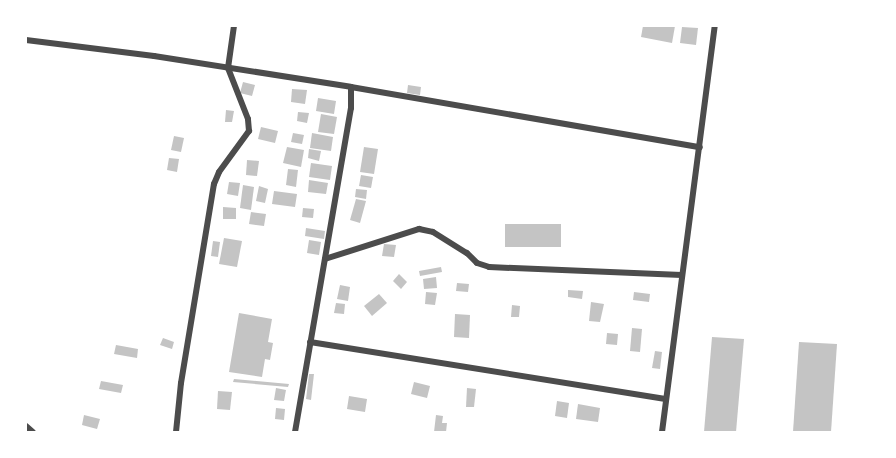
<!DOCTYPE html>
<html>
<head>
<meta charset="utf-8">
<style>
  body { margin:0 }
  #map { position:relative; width:896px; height:458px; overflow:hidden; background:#fff; font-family:Commissioner,sans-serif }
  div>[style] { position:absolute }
  .building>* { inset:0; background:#c4c4c4 }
  .minor>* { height:6px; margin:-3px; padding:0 3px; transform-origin:3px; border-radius:3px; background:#4c4c4c }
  span { translate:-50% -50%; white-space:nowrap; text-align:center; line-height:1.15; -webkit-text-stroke:4.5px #fff; paint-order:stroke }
  .frame { position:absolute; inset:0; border:27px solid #fff; pointer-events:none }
</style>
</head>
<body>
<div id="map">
  <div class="building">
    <div style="clip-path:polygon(643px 26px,675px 26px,672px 43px,641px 37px)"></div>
    <div style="clip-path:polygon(682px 27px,698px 28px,696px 45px,680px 43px)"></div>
    <div style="clip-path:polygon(243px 82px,255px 85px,252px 96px,240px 93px)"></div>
    <div style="clip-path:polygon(408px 85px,421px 87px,420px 95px,407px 93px)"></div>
    <div style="clip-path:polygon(292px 89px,307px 90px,305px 104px,291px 102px)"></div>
    <div style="clip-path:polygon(318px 98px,336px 101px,334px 114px,316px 111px)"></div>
    <div style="clip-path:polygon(226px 110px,234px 111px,232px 122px,225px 122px)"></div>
    <div style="clip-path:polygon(298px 112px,309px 113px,307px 123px,297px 121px)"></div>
    <div style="clip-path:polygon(321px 114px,337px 117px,334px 134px,318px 132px)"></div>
    <div style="clip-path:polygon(261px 127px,278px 131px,275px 143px,258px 139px)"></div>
    <div style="clip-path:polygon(293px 133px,304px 135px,302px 144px,291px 142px)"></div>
    <div style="clip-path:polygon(312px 133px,333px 137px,331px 151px,310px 148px)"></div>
    <div style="clip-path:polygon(174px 136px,184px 138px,181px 152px,171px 150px)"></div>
    <div style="clip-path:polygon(287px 147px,304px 150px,301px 167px,283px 163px)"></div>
    <div style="clip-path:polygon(364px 147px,378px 149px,374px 174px,360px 172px)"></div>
    <div style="clip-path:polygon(309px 149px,321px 151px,319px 161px,308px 158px)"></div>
    <div style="clip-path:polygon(169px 158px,179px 159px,177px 172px,167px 170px)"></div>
    <div style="clip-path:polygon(247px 160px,259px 161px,257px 176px,246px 175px)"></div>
    <div style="clip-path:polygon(311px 163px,332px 166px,330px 180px,309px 177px)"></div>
    <div style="clip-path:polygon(288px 169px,298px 170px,296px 187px,286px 185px)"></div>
    <div style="clip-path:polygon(361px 175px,373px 177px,371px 188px,359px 186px)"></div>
    <div style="clip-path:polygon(309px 180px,328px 183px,326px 194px,308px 192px)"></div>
    <div style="clip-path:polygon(229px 182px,240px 183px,238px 196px,227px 194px)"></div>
    <div style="clip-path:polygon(243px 185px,254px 187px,251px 210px,240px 208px)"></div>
    <div style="clip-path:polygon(259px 186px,268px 189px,265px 203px,256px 201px)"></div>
    <div style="clip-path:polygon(356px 189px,367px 190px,366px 199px,355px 197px)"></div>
    <div style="clip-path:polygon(274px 191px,297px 194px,295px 207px,272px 204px)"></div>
    <div style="clip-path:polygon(356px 199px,366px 201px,360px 223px,350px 220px)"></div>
    <div style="clip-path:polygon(223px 207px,236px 208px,236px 219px,223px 219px)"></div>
    <div style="clip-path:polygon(303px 208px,314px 209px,313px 218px,302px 217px)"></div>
    <div style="clip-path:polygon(251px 212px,266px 214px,264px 226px,249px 224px)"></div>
    <div style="clip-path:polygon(505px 224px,561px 224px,561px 247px,505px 247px)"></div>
    <div style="clip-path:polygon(306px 228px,325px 231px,324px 239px,305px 236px)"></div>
    <div style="clip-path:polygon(224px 238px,242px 241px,237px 267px,219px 264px)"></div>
    <div style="clip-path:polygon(309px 240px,321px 242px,319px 255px,307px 253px)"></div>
    <div style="clip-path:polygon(213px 241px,220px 242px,218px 257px,211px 256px)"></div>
    <div style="clip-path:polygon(384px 244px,396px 245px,394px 257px,382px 256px)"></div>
    <div style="clip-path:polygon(441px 267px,442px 272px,420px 276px,419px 271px)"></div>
    <div style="clip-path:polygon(399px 274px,407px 282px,401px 289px,393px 281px)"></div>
    <div style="clip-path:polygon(436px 277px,437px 288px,424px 289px,423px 279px)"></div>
    <div style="clip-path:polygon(457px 283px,469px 284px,468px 292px,456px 291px)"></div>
    <div style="clip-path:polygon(340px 285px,350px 287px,348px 301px,337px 299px)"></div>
    <div style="clip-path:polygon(568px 290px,583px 291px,582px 299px,568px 297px)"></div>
    <div style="clip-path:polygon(426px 292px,437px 293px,435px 305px,425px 304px)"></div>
    <div style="clip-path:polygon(634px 292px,650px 294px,649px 302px,633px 300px)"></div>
    <div style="clip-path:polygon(379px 294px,387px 303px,372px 316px,364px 306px)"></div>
    <div style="clip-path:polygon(591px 302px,604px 304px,600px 322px,589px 321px)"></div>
    <div style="clip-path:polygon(336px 303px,345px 304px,344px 314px,334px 313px)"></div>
    <div style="clip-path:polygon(512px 305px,520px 306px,519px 317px,511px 317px)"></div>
    <div style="clip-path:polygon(239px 313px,272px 319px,268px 342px,273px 343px,270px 360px,265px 359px,262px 377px,229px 372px)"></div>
    <div style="clip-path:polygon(455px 314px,470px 315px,469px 338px,454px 337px)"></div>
    <div style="clip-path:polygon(632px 328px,642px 329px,640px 352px,630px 351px)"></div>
    <div style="clip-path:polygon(607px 333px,618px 334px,617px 345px,606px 344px)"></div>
    <div style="clip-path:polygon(712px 337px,744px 339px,736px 432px,704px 432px)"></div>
    <div style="clip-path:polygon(163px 338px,174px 342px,172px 349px,160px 345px)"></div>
    <div style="clip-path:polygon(799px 342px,837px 344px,831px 432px,793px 432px)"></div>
    <div style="clip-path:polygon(116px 345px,138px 349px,137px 358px,114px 354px)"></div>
    <div style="clip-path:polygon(655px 351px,662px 352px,660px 369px,652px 368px)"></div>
    <div style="clip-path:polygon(309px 374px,314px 374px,311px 400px,306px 399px)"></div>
    <div style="clip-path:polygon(234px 379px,289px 384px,288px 387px,233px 382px)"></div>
    <div style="clip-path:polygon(101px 381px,123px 385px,121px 393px,99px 389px)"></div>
    <div style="clip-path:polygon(414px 382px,430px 386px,427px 398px,411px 394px)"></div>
    <div style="clip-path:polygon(276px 388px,286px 390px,284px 401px,274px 400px)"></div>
    <div style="clip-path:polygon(467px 388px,476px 389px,474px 407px,466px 407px)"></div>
    <div style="clip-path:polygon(218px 391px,232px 392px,230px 410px,217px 409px)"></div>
    <div style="clip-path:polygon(349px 396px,367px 399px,365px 412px,347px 409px)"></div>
    <div style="clip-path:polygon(557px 401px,569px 403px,567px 418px,555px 416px)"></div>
    <div style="clip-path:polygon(578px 404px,600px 408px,598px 422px,576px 419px)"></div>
    <div style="clip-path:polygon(276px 408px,285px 409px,284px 420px,275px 419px)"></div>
    <div style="clip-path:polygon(84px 415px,100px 419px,97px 429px,82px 425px)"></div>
    <div style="clip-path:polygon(436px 415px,443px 416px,442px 423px,447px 423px,446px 432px,434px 432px)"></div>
  </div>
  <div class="minor">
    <div style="left:26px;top:40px;width:129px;rotate:7.1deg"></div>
    <div style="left:154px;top:56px;width:199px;rotate:8.9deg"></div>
    <div style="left:351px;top:87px;width:354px;rotate:9.8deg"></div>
    <div style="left:325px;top:259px;width:99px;rotate:-17.7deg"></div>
    <div style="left:419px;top:229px;width:14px;rotate:12deg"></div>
    <div style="left:433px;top:232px;width:40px;rotate:32deg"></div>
    <div style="left:467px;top:253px;width:14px;rotate:45deg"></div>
    <div style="left:477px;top:263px;width:13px;rotate:18deg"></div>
    <div style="left:489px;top:267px;width:193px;rotate:2.4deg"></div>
    <div style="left:310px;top:342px;width:360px;rotate:9.1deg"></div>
    <div style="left:26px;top:426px;width:9px;rotate:41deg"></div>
    <div style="left:176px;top:432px;width:49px;rotate:-84.2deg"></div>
    <div style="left:181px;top:383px;width:202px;rotate:-80.6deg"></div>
    <div style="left:214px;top:184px;width:13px;rotate:-67deg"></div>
    <div style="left:219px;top:172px;width:51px;rotate:-53.8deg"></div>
    <div style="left:249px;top:131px;width:12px;rotate:-95deg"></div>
    <div style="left:248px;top:119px;width:55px;rotate:-111.4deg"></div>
    <div style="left:228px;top:68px;width:42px;rotate:-81.9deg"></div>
    <div style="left:295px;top:432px;width:329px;rotate:-80.2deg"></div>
    <div style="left:351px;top:108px;width:21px;rotate:-90deg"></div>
    <div style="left:662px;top:432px;width:409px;rotate:-82.6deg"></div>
  </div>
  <div class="frame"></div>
</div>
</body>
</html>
